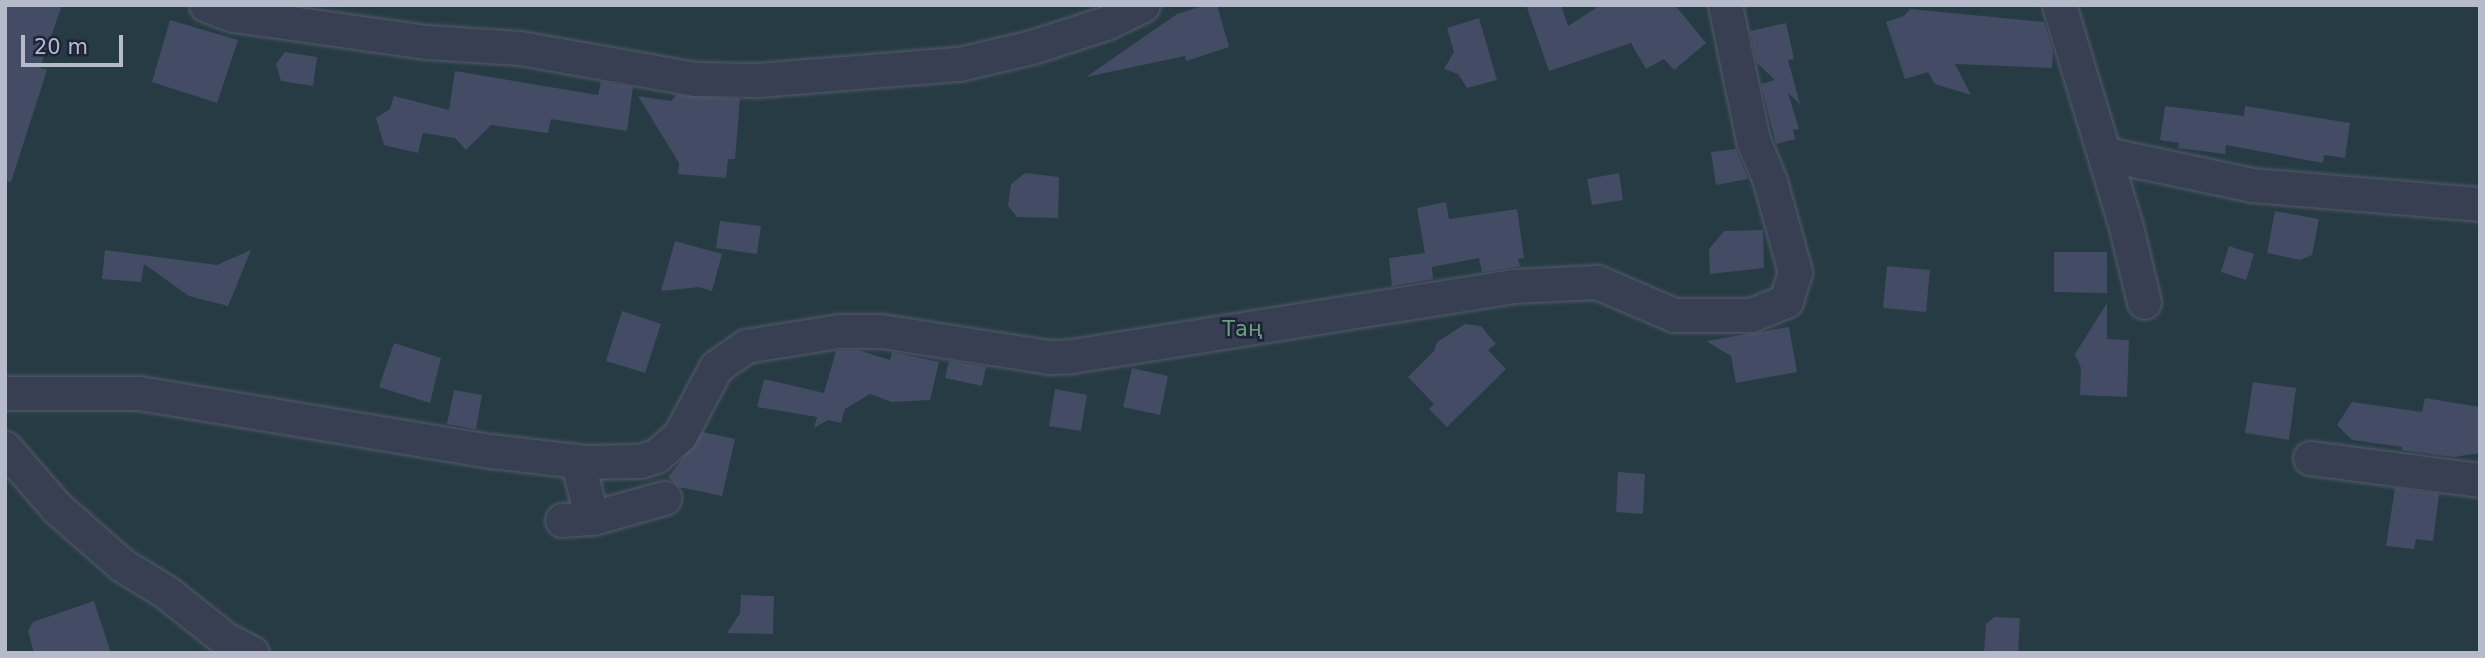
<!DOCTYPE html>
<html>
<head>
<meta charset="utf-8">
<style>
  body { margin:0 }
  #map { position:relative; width:2485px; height:658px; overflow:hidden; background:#242d42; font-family:"DejaVu Sans",sans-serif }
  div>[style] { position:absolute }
  .green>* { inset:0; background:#263b43 }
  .building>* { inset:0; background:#434c64 }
  .roads { filter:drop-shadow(0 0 2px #545a6c) drop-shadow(0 0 2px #545a6c) }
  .minor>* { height:33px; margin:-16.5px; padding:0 16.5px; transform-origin:16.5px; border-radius:16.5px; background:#393f52 }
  span { translate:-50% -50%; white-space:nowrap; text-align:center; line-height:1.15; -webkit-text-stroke:5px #1e2437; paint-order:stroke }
  .park-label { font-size:21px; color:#6c9e7f }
  .frame { position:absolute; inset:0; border:7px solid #b6bbcc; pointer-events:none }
  .scale { position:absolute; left:21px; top:35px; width:102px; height:32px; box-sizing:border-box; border:4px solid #b6bbcc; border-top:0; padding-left:9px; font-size:21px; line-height:24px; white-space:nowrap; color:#b6bbcc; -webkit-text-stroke:5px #1e2437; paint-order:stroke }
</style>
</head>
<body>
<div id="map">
  <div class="green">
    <div style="clip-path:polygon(5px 5px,2480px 5px,2480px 653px,5px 653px)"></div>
  </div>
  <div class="building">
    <div style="clip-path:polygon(5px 5px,62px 5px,40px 68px,47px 70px,11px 182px,5px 181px)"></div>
    <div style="clip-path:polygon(1206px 5px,1217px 5px,1229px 47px,1186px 61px,1185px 56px,1086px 77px,1177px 14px)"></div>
    <div style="clip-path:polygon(1526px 5px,1561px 5px,1568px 26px,1601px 5px,1675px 5px,1706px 43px,1674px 70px,1664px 59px,1646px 69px,1631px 43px,1549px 71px)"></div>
    <div style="clip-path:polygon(1910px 9px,2044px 22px,2053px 51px,2052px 68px,1955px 64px,1971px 95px,1935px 84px,1928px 72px,1905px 79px,1886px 22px,1904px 16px)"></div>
    <div style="clip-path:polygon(1479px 18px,1497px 80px,1467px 88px,1458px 74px,1444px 69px,1454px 52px,1447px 28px)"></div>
    <div style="clip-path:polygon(170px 20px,238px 40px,217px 103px,152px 82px)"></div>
    <div style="clip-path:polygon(1786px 23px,1794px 59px,1788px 60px,1800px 104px,1788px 93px,1799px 129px,1793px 130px,1795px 139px,1776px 144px,1761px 84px,1775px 80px,1757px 63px,1750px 31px)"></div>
    <div style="clip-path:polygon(285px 52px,317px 57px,313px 86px,281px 81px,276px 64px)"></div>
    <div style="clip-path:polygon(455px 71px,598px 95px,601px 82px,633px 87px,627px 131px,551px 119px,548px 133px,491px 125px,466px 150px,455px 138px,423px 133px,418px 153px,384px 145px,376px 118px,390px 109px,394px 96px,449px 110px)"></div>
    <div style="clip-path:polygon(677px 95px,740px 99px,735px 159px,728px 159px,726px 178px,678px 174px,679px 163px,638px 96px,671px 101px)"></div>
    <div style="clip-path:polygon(2165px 106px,2244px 116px,2245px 106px,2350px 123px,2345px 158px,2324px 155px,2323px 163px,2226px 145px,2225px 154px,2178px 148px,2179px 143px,2160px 140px)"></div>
    <div style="clip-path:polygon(1736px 149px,1748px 179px,1716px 185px,1711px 152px)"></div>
    <div style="clip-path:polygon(1025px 173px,1059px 177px,1058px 218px,1017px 217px,1008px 206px,1011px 184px)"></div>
    <div style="clip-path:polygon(1619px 173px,1623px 200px,1592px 205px,1587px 179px)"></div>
    <div style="clip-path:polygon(1446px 202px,1449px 219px,1517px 209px,1524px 258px,1518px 259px,1520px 266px,1482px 272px,1479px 258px,1432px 267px,1433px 279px,1392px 286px,1389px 258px,1425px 253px,1417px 208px)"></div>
    <div style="clip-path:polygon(2275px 211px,2319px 219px,2312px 255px,2300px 260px,2267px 253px)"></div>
    <div style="clip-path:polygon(720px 221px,761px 226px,757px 254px,716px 248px)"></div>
    <div style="clip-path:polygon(1763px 230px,1764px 268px,1710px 274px,1709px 249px,1724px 231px)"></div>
    <div style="clip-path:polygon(675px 241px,722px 254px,712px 291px,699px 287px,661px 291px)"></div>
    <div style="clip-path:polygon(2229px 246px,2254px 254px,2246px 280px,2221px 272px)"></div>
    <div style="clip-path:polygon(105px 250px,217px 265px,251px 250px,228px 306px,189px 296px,144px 264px,141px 282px,102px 279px)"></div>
    <div style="clip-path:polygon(2054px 252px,2107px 252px,2107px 293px,2054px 292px)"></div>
    <div style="clip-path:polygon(1887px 266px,1930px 270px,1926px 312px,1883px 308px)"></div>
    <div style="clip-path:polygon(2107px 303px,2107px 339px,2129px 340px,2127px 397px,2080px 395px,2081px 368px,2075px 354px)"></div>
    <div style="clip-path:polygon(622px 311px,661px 324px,645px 373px,606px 361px)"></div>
    <div style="clip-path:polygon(1465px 324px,1481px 326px,1496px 344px,1488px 350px,1506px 369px,1447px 427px,1429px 409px,1434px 404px,1408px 377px,1434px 351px,1437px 342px)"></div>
    <div style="clip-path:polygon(1789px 327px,1797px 372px,1736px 383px,1731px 356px,1706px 341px)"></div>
    <div style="clip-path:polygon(394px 343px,441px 358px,430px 403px,379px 387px)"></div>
    <div style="clip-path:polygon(858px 350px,890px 360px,892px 352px,939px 362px,930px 400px,892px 402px,870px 394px,845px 409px,841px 423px,828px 420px,814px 428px,817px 417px,757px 407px,764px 379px,824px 393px,836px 351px)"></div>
    <div style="clip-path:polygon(949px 361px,986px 367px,982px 386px,945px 378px)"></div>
    <div style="clip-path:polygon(1132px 368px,1168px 376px,1160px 415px,1123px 407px)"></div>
    <div style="clip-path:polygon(2253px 382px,2296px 388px,2289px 440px,2245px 433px)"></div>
    <div style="clip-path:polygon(1055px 389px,1087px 395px,1081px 431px,1049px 426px)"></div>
    <div style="clip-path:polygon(454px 390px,482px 395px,476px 429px,447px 424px)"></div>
    <div style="clip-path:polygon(2425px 398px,2480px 407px,2480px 453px,2454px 457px,2402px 450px,2402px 447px,2352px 440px,2337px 425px,2352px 402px,2422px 412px)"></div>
    <div style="clip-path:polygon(703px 432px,735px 439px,722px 496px,679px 487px,668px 477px)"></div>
    <div style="clip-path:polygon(1618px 472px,1645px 474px,1643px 514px,1616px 512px)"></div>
    <div style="clip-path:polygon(2395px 488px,2439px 494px,2433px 541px,2416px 539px,2414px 549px,2386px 546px)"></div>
    <div style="clip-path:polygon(741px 595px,774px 596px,773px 634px,727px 633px,740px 613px)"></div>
    <div style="clip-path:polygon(94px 601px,111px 653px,34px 653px,28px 631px,33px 622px)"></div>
    <div style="clip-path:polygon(1994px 617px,2020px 618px,2018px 653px,1984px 653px,1986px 624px)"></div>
  </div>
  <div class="roads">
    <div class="minor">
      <div style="left:206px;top:5px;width:30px;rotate:20deg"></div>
      <div style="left:234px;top:15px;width:195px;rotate:8deg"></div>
      <div style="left:427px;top:42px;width:93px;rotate:3.7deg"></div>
      <div style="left:520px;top:48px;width:178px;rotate:10deg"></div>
      <div style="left:695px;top:79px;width:63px;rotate:0.9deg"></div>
      <div style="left:758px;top:80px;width:202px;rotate:-4.6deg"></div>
      <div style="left:959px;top:64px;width:75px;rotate:-13.1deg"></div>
      <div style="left:1032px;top:47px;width:78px;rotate:-18deg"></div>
      <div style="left:1106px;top:23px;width:41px;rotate:-25.9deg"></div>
      <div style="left:2059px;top:5px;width:232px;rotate:73.2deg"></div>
      <div style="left:2126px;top:227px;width:77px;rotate:76.5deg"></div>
      <div style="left:2105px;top:154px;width:150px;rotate:11.9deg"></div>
      <div style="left:2252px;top:185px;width:229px;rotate:4.8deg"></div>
      <div style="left:5px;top:393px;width:134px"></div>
      <div style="left:139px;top:393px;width:357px;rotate:9.4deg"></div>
      <div style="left:491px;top:451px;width:94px;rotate:6.7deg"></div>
      <div style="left:584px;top:462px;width:56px;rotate:-1deg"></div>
      <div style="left:640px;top:461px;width:17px;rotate:-17deg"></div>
      <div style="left:656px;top:456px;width:32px;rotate:-41deg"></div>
      <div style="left:680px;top:435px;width:77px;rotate:-62.1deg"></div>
      <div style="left:716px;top:367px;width:37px;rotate:-35deg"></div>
      <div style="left:746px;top:346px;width:94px;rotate:-9.2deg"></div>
      <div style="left:839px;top:331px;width:42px"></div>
      <div style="left:881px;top:331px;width:170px;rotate:8.8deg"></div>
      <div style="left:1049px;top:357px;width:23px;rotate:-2deg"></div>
      <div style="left:1072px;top:356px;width:448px;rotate:-9deg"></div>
      <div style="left:1514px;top:286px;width:83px;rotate:-2.8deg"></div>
      <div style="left:1597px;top:282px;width:84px;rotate:23.2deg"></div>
      <div style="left:1674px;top:315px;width:77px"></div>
      <div style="left:1751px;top:315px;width:38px;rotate:-22deg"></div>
      <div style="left:1786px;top:301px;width:30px;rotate:-73deg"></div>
      <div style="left:1795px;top:272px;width:94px;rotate:-105.4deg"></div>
      <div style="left:1770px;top:181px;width:44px;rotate:-112.5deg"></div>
      <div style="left:1753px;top:140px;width:138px;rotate:-101.7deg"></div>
      <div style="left:5px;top:448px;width:79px;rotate:49.1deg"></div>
      <div style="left:57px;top:508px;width:86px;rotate:41.2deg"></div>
      <div style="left:122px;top:565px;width:52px;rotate:31.5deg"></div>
      <div style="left:166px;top:592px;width:75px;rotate:38.5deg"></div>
      <div style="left:225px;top:639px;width:30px;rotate:27deg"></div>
      <div style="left:2310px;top:458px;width:171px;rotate:7.4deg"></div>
      <div style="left:577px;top:461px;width:59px;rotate:75.3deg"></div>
      <div style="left:562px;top:520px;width:30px;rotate:-4deg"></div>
      <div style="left:592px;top:518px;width:75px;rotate:-15.5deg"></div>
    </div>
  </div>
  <div class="park-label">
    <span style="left:1242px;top:329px">Таң</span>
  </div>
  <div class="frame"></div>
  <div class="scale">20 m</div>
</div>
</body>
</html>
